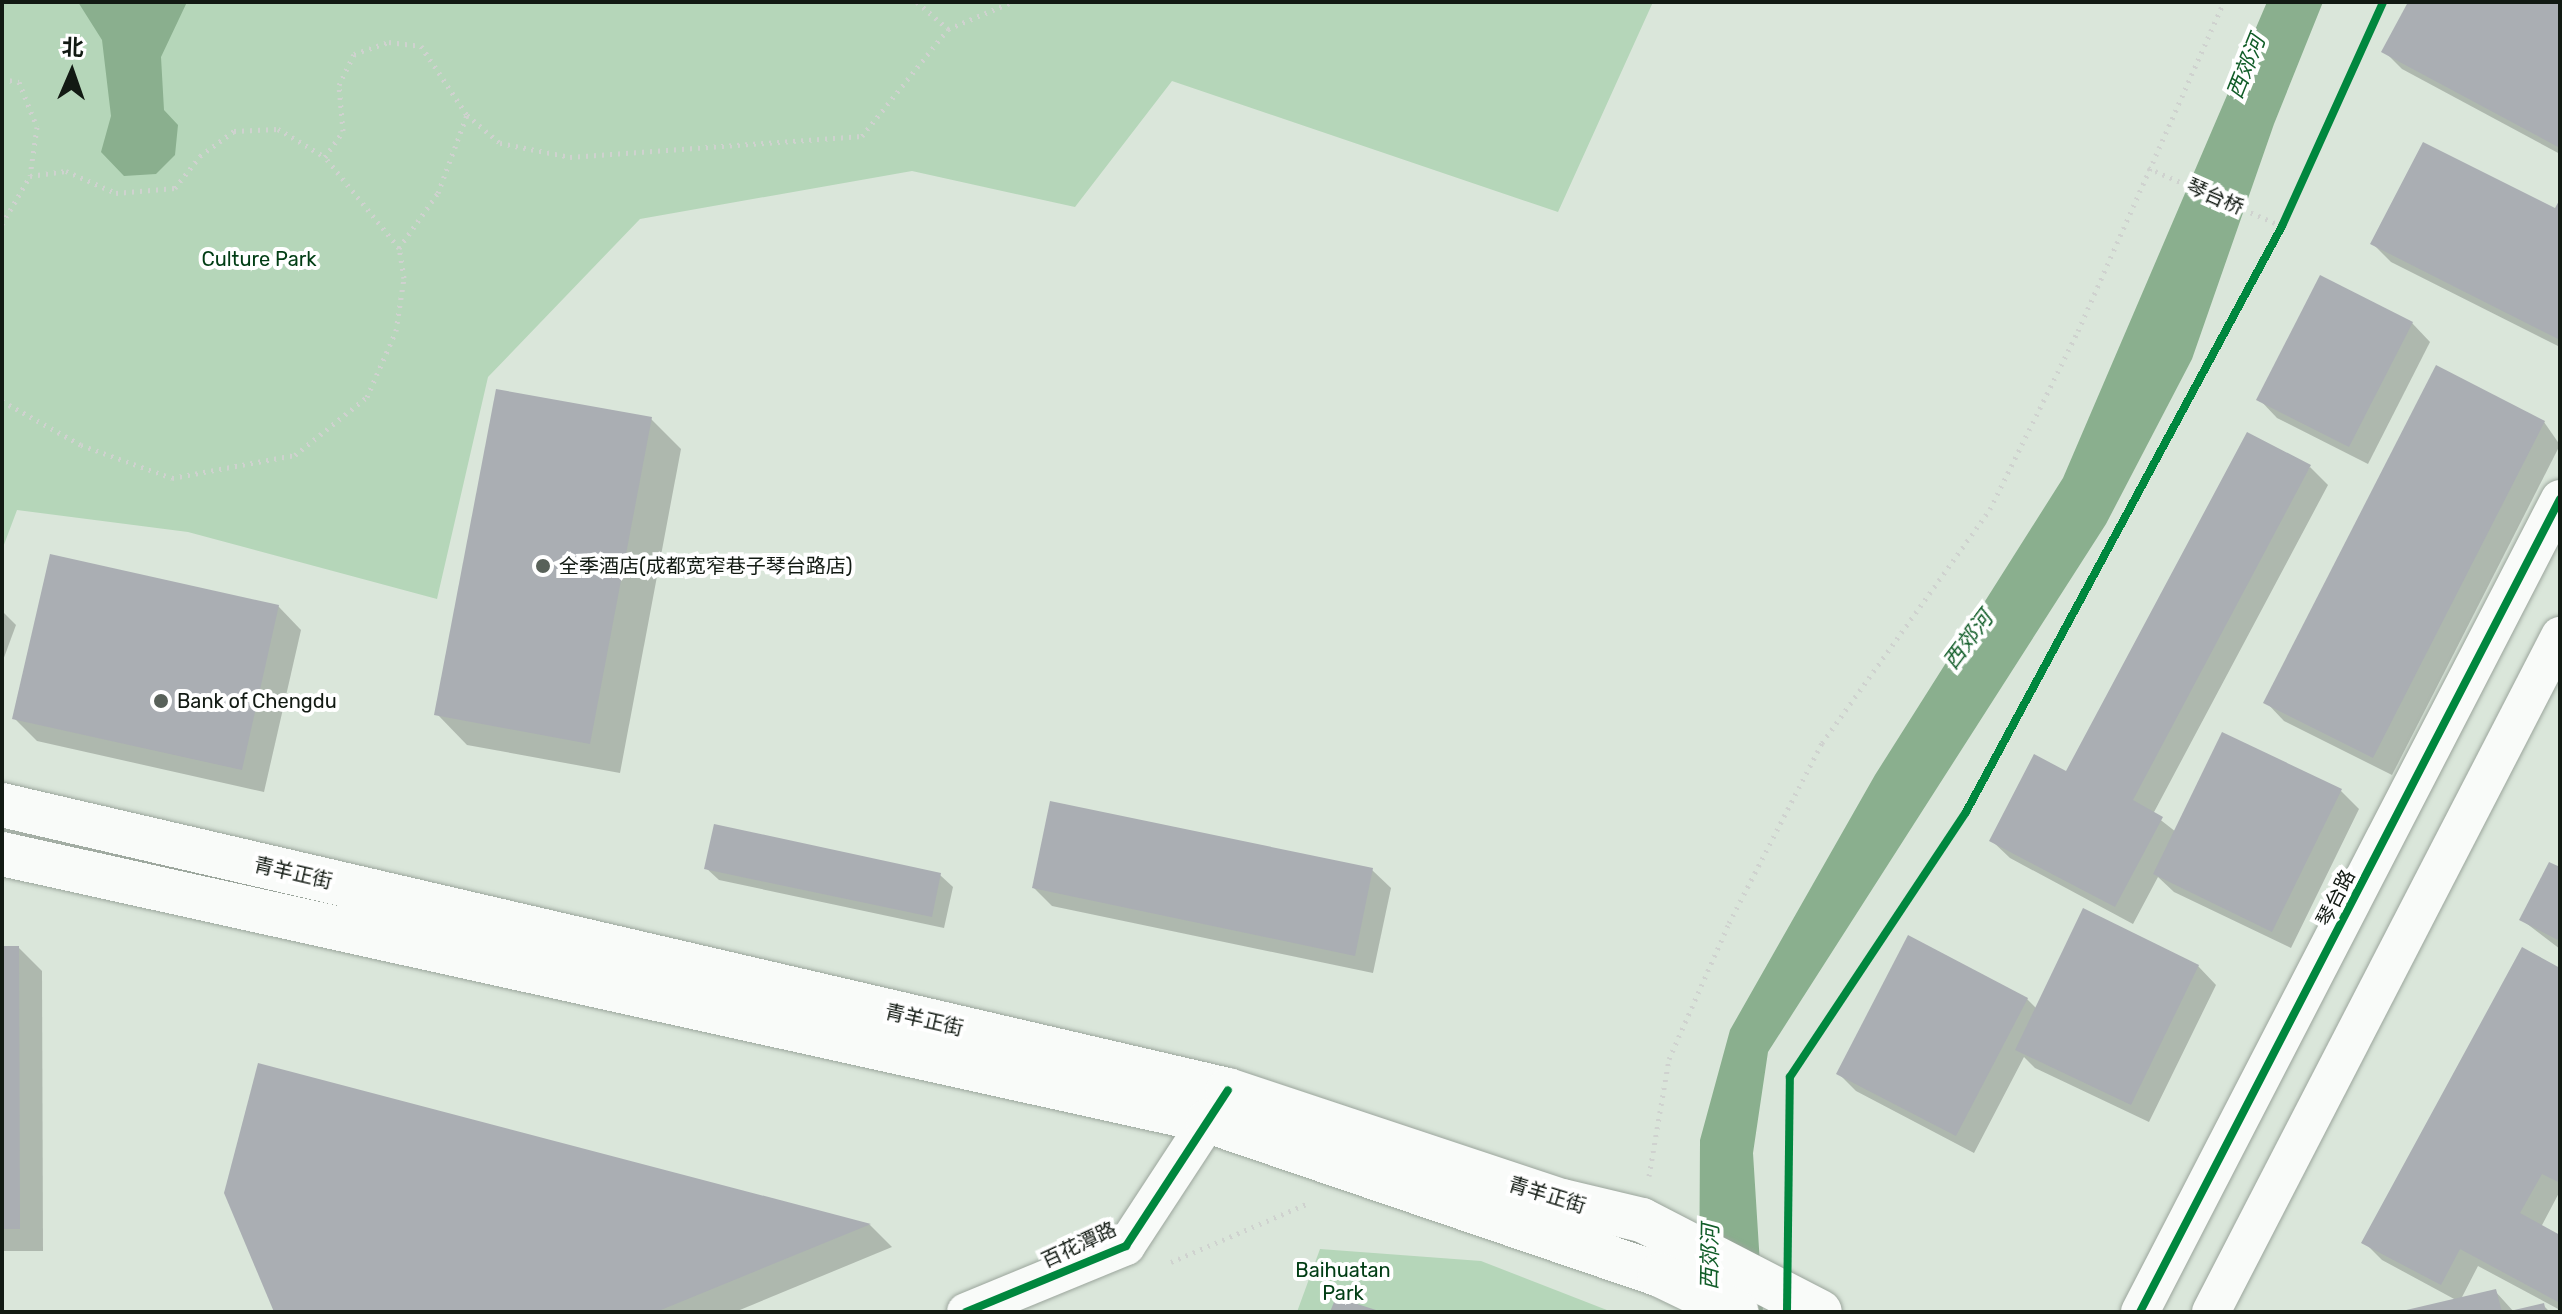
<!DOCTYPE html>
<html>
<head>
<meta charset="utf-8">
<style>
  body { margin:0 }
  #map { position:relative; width:2562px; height:1314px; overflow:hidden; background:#dae6da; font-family:Rubik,"Noto Sans SC",sans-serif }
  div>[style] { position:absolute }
  .green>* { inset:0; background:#b5d6b9 }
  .water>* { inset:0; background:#8aaf8e }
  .shadow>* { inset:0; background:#0003 }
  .building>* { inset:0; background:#aaaeb3 }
  .path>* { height:5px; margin-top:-2.5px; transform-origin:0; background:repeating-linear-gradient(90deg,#cfd2cf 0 2px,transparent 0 8px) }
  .roads { filter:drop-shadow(0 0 2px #9ba59c) drop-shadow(0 0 2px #9ba59c) }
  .minor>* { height:38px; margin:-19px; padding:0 19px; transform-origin:19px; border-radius:19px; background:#f9fbf9 }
  .secondary>* { height:44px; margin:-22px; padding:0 22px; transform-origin:22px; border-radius:22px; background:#f9fbf9 }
  .cycleway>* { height:8px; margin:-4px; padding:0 4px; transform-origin:4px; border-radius:4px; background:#00873e }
  .dots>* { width:22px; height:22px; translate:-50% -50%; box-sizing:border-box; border:4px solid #fff; border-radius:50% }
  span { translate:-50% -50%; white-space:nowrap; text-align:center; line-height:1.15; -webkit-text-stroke:8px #fff; paint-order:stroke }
  .street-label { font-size:20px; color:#121a13 }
  .park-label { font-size:20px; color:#013d14 }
  .poi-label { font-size:20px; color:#121a13 }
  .left { translate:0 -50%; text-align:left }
  .water-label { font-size:22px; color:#115d28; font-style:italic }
  .frame { position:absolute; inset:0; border:4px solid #121a13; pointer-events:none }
  .north { position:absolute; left:32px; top:32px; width:80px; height:80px; -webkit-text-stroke:6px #fff; paint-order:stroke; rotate:2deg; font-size:22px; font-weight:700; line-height:32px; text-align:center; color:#121a13 }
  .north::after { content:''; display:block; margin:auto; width:28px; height:36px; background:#121a13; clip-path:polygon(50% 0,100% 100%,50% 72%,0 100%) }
</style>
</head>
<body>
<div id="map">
  <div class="green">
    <div style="clip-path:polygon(2px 2px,1653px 2px,1558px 212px,1172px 81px,1075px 207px,912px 171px,640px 219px,488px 377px,437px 599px,188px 532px,17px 510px,2px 550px)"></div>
    <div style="clip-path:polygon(1320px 1249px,1481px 1261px,1612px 1312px,1297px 1312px)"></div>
  </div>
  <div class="water">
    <div style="clip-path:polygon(78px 2px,187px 2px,161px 57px,164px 110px,178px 125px,175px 155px,156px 174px,124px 176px,101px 152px,111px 116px,102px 40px)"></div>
    <div style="clip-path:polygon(2267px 2px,2323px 2px,2274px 124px,2192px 359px,2106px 524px,1768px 1052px,1753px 1153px,1763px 1312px,1699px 1312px,1700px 1140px,1730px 1030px,1875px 775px,2063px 478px)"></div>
  </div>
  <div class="shadow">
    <div style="clip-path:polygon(2410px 2px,2560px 2px,2560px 154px,2402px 69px,2384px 51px)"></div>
    <div style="clip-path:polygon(2560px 204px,2560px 347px,2391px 262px,2373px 244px,2556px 211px)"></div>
    <div style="clip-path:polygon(2412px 323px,2430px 342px,2368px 464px,2277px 418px,2259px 399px)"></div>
    <div style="clip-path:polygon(651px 419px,681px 449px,620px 773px,467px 745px,437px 714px)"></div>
    <div style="clip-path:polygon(2544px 422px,2560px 445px,2392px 775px,2284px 721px,2266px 702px)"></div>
    <div style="clip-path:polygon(2310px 467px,2328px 485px,2153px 814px,2176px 832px,2341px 791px,2359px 809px,2291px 948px,2174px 892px,2158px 877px,2133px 924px,2010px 858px,1991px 840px,2067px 774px)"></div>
    <div style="clip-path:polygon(278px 606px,301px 630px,264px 792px,37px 741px,14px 718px)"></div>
    <div style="clip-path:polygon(2px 611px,16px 625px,2px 663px)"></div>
    <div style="clip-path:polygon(706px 868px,940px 875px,953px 887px,944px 928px,719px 880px)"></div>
    <div style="clip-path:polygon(1372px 870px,1391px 888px,1373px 973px,1052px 906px,1034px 888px)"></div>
    <div style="clip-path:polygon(2560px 870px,2560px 949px,2522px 920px)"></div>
    <div style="clip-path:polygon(2px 948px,19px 948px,42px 971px,43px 1251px,2px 1251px)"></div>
    <div style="clip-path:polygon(2198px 966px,2216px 985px,2149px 1122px,2035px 1068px,2024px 1057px,1974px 1153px,1856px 1091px,1838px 1073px,2027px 999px,2037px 1009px)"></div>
    <div style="clip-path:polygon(2560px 970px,2560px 1191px,2541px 1227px,2560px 1237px,2560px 1310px,2478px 1266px,2461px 1299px,2495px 1291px,2514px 1312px,2543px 1305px,2550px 1312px,2405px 1312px,2456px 1300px,2382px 1260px,2364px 1242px)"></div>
    <div style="clip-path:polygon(259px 1066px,870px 1225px,892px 1247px,735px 1312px,276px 1312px)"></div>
  </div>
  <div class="building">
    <div style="clip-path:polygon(2408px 2px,2560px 2px,2560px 148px,2381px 52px)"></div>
    <div style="clip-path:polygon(2423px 142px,2555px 208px,2560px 199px,2560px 340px,2370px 244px)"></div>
    <div style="clip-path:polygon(2320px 275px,2413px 322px,2349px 447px,2256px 400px)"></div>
    <div style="clip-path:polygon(2436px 365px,2545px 421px,2373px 758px,2263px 703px)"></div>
    <div style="clip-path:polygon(496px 389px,652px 417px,590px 744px,434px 715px)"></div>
    <div style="clip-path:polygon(2247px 432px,2311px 465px,2133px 800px,2163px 817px,2115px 907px,1989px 841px,2034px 754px,2066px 771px)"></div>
    <div style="clip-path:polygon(50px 554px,279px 605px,242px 770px,12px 719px)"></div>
    <div style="clip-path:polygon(2222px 732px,2342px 789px,2272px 932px,2153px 874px)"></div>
    <div style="clip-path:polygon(1050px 801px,1373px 868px,1355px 956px,1032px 888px)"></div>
    <div style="clip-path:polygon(714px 824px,941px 873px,932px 917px,704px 869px)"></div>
    <div style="clip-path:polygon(2549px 862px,2560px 867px,2560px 941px,2519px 920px)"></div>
    <div style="clip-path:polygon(2083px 908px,2199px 965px,2131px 1105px,2015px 1050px)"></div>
    <div style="clip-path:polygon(1908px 935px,2028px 998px,1956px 1136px,1836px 1074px)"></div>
    <div style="clip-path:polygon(2px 946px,19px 946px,20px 1229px,2px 1229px)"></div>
    <div style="clip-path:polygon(2522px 947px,2560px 968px,2560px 1183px,2542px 1174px,2520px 1213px,2560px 1235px,2560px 1303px,2460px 1249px,2441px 1285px,2361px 1243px)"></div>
    <div style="clip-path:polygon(258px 1063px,871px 1224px,656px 1312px,274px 1312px,224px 1193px)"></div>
    <div style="clip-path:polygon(2496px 1289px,2502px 1312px,2402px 1312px,2402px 1311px)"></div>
    <div style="clip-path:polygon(1336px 1297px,1379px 1311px,1379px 1312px,1330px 1312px)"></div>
    <div style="clip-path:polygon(2544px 1303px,2546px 1312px,2510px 1312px,2510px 1311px)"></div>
  </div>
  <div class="path">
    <div style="left:917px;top:2px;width:41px;rotate:41.1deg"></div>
    <div style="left:2px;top:79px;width:17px;rotate:10deg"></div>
    <div style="left:19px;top:82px;width:48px;rotate:68.2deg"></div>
    <div style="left:37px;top:127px;width:49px;rotate:98.1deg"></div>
    <div style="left:2148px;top:168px;width:146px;rotate:23.4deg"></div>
    <div style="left:2px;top:224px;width:56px;rotate:-59.7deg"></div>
    <div style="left:30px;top:176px;width:36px;rotate:-8deg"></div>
    <div style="left:66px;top:171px;width:55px;rotate:23.7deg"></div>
    <div style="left:116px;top:193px;width:59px;rotate:-4.8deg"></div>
    <div style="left:175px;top:188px;width:41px;rotate:-52deg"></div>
    <div style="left:200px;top:156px;width:42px;rotate:-36.3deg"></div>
    <div style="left:234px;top:131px;width:44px;rotate:-2.6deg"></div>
    <div style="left:278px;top:129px;width:55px;rotate:30.8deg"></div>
    <div style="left:399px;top:248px;width:67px;rotate:-54.7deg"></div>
    <div style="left:438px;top:193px;width:83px;rotate:-69.6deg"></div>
    <div style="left:2px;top:401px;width:90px;rotate:29.1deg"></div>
    <div style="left:81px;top:445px;width:97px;rotate:19.9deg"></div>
    <div style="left:172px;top:478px;width:125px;rotate:-10.6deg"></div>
    <div style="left:295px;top:455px;width:92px;rotate:-38.9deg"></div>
    <div style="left:367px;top:397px;width:72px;rotate:-66.3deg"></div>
    <div style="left:396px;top:331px;width:54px;rotate:-81.4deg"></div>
    <div style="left:404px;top:278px;width:30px;rotate:-99deg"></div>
    <div style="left:399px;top:248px;width:117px;rotate:-129.1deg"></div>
    <div style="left:325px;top:157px;width:32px;rotate:-55deg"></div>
    <div style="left:343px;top:131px;width:46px;rotate:-95deg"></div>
    <div style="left:339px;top:85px;width:34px;rotate:-64deg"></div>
    <div style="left:354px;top:54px;width:37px;rotate:-19deg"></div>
    <div style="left:389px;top:42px;width:32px;rotate:7deg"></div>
    <div style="left:421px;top:46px;width:83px;rotate:56.3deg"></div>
    <div style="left:467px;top:115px;width:43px;rotate:40.3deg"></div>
    <div style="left:500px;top:143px;width:71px;rotate:11.3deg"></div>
    <div style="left:570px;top:157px;width:293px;rotate:-4.1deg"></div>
    <div style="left:862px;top:136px;width:137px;rotate:-51.2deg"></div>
    <div style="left:948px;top:29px;width:69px;rotate:-22.9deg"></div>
    <div style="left:1649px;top:1176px;width:119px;rotate:-80.3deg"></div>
    <div style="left:1669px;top:1059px;width:149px;rotate:-66.2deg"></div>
    <div style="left:1729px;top:923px;width:203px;rotate:-62.7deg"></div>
    <div style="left:1822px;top:743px;width:288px;rotate:-54.3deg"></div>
    <div style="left:1990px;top:509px;width:199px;rotate:-63.7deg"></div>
    <div style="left:2078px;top:331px;width:360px;rotate:-66.1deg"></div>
    <div style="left:1788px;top:1242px;width:165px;rotate:-89.3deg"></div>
    <div style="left:1790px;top:1077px;width:318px;rotate:-56.4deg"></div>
    <div style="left:1966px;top:812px;width:666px;rotate:-61.66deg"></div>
    <div style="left:2282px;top:226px;width:246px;rotate:-65.7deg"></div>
    <div style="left:1171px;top:1262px;width:147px;rotate:-23.2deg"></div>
  </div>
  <div class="roads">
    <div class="minor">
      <div style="left:966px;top:1312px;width:173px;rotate:-22.4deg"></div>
      <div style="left:1126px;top:1246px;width:179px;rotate:-56.8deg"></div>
      <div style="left:2140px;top:1312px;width:915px;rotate:-62.68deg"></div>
      <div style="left:2211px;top:1312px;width:761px;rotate:-62.69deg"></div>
    </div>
    <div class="secondary">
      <div style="left:2px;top:805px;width:1259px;rotate:13.09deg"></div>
      <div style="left:1228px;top:1090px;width:352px;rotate:18.4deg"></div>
      <div style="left:1562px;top:1201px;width:82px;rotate:13.4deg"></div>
      <div style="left:1642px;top:1220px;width:200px;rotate:27.3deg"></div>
      <div style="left:2px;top:854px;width:1235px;rotate:12.48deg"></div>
      <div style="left:1208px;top:1121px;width:478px;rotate:18.8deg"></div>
      <div style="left:1660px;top:1275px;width:85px;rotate:25.7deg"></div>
    </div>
  </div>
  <div class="cycleway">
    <div style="left:966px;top:1312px;width:173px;rotate:-22.4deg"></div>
    <div style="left:1126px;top:1246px;width:186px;rotate:-56.8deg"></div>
    <div style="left:1787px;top:1312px;width:235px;rotate:-89.3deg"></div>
    <div style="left:1790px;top:1077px;width:318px;rotate:-56.4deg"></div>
    <div style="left:1966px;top:812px;width:666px;rotate:-61.66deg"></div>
    <div style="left:2282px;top:226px;width:246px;rotate:-65.7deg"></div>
    <div style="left:2140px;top:1312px;width:915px;rotate:-62.68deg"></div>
  </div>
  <div class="dots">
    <div style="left:543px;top:566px;background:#586159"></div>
    <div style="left:161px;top:701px;background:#586159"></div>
  </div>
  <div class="street-label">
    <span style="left:2215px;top:197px;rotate:24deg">琴台桥</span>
    <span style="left:293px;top:873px;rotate:13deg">青羊正街</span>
    <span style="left:2336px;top:898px;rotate:-63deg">琴台路</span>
    <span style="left:924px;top:1020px;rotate:13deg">青羊正街</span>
    <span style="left:1547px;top:1195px;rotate:17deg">青羊正街</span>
    <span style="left:1079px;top:1245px;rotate:-25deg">百花潭路</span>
  </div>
  <div class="park-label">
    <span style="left:259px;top:259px">Culture Park</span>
    <span style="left:1343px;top:1282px">Baihuatan<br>Park</span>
  </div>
  <div class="poi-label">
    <span class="left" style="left:559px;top:566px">全季酒店(成都宽窄巷子琴台路店)</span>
    <span class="left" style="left:177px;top:701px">Bank of Chengdu</span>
  </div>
  <div class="water-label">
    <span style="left:2246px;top:67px;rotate:-68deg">西郊河</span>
    <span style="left:1968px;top:640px;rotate:-53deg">西郊河</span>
    <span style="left:1710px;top:1257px;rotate:-89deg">西郊河</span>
  </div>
  <div class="frame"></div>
  <div class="north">北</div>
</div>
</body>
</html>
